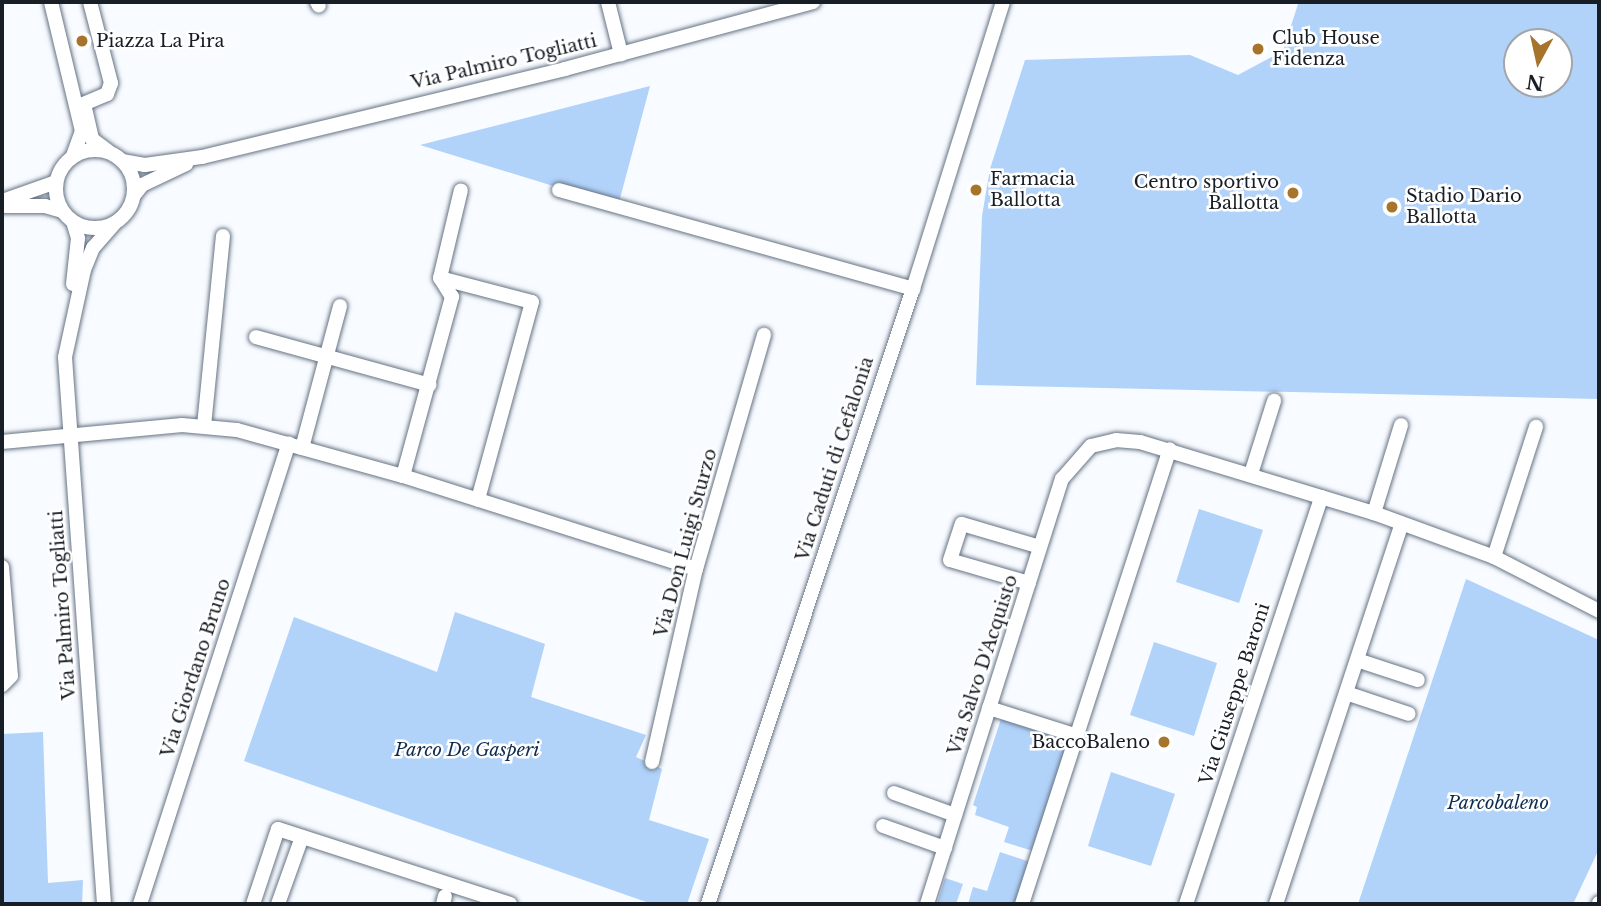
<!DOCTYPE html>
<html>
<head>
<meta charset="utf-8">
<style>
  body { margin:0 }
  #map { position:relative; width:1601px; height:906px; overflow:hidden; background:#f8fbff; font-family:"Libre Baskerville",serif }
  div>[style] { position:absolute }
  .green>* { inset:0; background:#b1d2f9 }
  .roads { filter:drop-shadow(0 0 2px #657385) drop-shadow(0 0 2px #657385) }
  .minor>* { height:14px; margin:-7px; padding:0 7px; transform-origin:7px; border-radius:7px; background:#fff }
  .minor>.ring { margin:-7px; padding:0; box-sizing:content-box; background:none; border:14px solid #fff; border-radius:50% }
  .dots>* { width:19px; height:19px; translate:-50% -50%; box-sizing:border-box; border:4px solid #fff; border-radius:50% }
  span { translate:-50% -50%; white-space:nowrap; text-align:center; line-height:1.15; -webkit-text-stroke:5px #fff; paint-order:stroke }
  .poi-label { font-size:18px; color:#181e25 }
  .left { translate:0 -50%; text-align:left }
  .right { translate:-100% -50%; text-align:right }
  .street-label { font-size:18px; color:#181e25 }
  .park-label { font-size:18px; color:#0d2c4f; font-style:italic }
  .frame { position:absolute; inset:0; border:4px solid #181e25; pointer-events:none }
  .north { position:absolute; left:1503px; top:28px; width:70px; height:70px; box-sizing:border-box; background:#fff; border:2px solid #a3a5a8; border-radius:50%; rotate:188deg; font-size:19px; font-weight:700; line-height:28px; text-align:center; color:#181e25 }
  .north::after { content:''; display:block; margin:auto; width:24px; height:32px; background:#a6742a; clip-path:polygon(50% 0,100% 100%,50% 72%,0 100%) }
</style>
</head>
<body>
<div id="map">
  <div class="green">
    <div style="clip-path:polygon(evenodd,1303px 2px,1599px 2px,1599px 399px,976px 385px,982px 216px,990px 169px,1025px 60px,1190px 55px,1238px 75px,1283px 51px,1298px 4px,1303px 2px,1517px 42px,1559px 42px,1559px 84px,1517px 84px,1517px 42px)"></div>
    <div style="clip-path:polygon(650px 86px,618px 206px,420px 145px)"></div>
    <div style="clip-path:polygon(1199px 509px,1263px 530px,1239px 603px,1176px 582px)"></div>
    <div style="clip-path:polygon(1466px 579px,1599px 640px,1599px 849px,1573px 904px,1358px 904px)"></div>
    <div style="clip-path:polygon(455px 612px,545px 644px,531px 697px,646px 735px,636px 757px,662px 769px,649px 820px,709px 839px,687px 904px,652px 904px,244px 761px,294px 617px,437px 672px)"></div>
    <div style="clip-path:polygon(1154px 642px,1217px 663px,1194px 736px,1130px 715px)"></div>
    <div style="clip-path:polygon(1001px 719px,1056px 737px,1053px 746px,1065px 750px,1033px 851px,1004px 842px,1009px 827px,975px 815px,977px 807px,973px 805px)"></div>
    <div style="clip-path:polygon(43px 732px,48px 883px,83px 880px,82px 904px,2px 904px,2px 734px)"></div>
    <div style="clip-path:polygon(1111px 772px,1175px 794px,1151px 866px,1088px 846px)"></div>
    <div style="clip-path:polygon(1000px 852px,1030px 862px,1016px 904px,968px 904px,973px 887px,987px 891px)"></div>
    <div style="clip-path:polygon(945px 878px,963px 884px,956px 904px,937px 904px)"></div>
  </div>
  <div class="roads">
    <div class="minor">
      <div style="left:51px;top:2px;width:133px;rotate:76.5deg"></div>
      <div style="left:82px;top:131px;width:27px;rotate:110deg"></div>
      <div style="left:90px;top:2px;width:84px;rotate:75.5deg"></div>
      <div style="left:111px;top:83px;width:12px;rotate:110deg"></div>
      <div style="left:107px;top:94px;width:25px;rotate:157deg"></div>
      <div style="left:84px;top:104px;width:36px;rotate:77deg"></div>
      <div style="left:92px;top:139px;width:20px;rotate:37deg"></div>
      <div style="left:317px;top:2px;width:4px;rotate:63deg"></div>
      <div style="left:608px;top:2px;width:54px;rotate:76deg"></div>
      <div class="ring" style="left:56px;top:150px;width:64px;height:64px"></div>
      <div style="left:122px;top:161px;width:23px;rotate:10deg"></div>
      <div style="left:145px;top:165px;width:58px;rotate:-8deg"></div>
      <div style="left:202px;top:157px;width:374px;rotate:-13.6deg"></div>
      <div style="left:565px;top:69px;width:257px;rotate:-15.1deg"></div>
      <div style="left:559px;top:190px;width:368px;rotate:15.6deg"></div>
      <div style="left:134px;top:195px;width:13px;rotate:-51deg"></div>
      <div style="left:142px;top:185px;width:49px;rotate:-25.5deg"></div>
      <div style="left:2px;top:201px;width:57px;rotate:-19.4deg"></div>
      <div style="left:2px;top:206px;width:43px"></div>
      <div style="left:45px;top:206px;width:18px;rotate:16deg"></div>
      <div style="left:440px;top:278px;width:95px;rotate:14.6deg"></div>
      <div style="left:532px;top:302px;width:205px;rotate:105.3deg"></div>
      <div style="left:73px;top:284px;width:46px;rotate:-83.8deg"></div>
      <div style="left:78px;top:238px;width:17px;rotate:-107deg"></div>
      <div style="left:256px;top:337px;width:180px;rotate:15.4deg"></div>
      <div style="left:204px;top:426px;width:191px;rotate:-84.3deg"></div>
      <div style="left:2px;top:442px;width:181px;rotate:-5.4deg"></div>
      <div style="left:182px;top:425px;width:55px;rotate:5.2deg"></div>
      <div style="left:237px;top:430px;width:172px;rotate:15.5deg"></div>
      <div style="left:403px;top:476px;width:307px;rotate:17.6deg"></div>
      <div style="left:302px;top:448px;width:147px;rotate:-75deg"></div>
      <div style="left:1251px;top:474px;width:77px;rotate:-72.5deg"></div>
      <div style="left:403px;top:476px;width:186px;rotate:-74.7deg"></div>
      <div style="left:452px;top:297px;width:22px;rotate:-122deg"></div>
      <div style="left:440px;top:278px;width:90px;rotate:-76.6deg"></div>
      <div style="left:1374px;top:513px;width:92px;rotate:-72.9deg"></div>
      <div style="left:1494px;top:557px;width:137px;rotate:-72.1deg"></div>
      <div style="left:2px;top:567px;width:109px;rotate:85.3deg"></div>
      <div style="left:11px;top:676px;width:13px;rotate:135deg"></div>
      <div style="left:1029px;top:583px;width:82px;rotate:-163.8deg"></div>
      <div style="left:950px;top:560px;width:38px;rotate:-72deg"></div>
      <div style="left:962px;top:524px;width:81px;rotate:16.4deg"></div>
      <div style="left:1357px;top:660px;width:64px;rotate:18.2deg"></div>
      <div style="left:1346px;top:693px;width:66px;rotate:18.4deg"></div>
      <div style="left:989px;top:708px;width:93px;rotate:17.5deg"></div>
      <div style="left:652px;top:762px;width:198px;rotate:-77.2deg"></div>
      <div style="left:696px;top:569px;width:244px;rotate:-73.8deg"></div>
      <div style="left:894px;top:793px;width:65px;rotate:19.8deg"></div>
      <div style="left:883px;top:826px;width:66px;rotate:19.5deg"></div>
      <div style="left:104px;top:904px;width:548px;rotate:-94.08deg"></div>
      <div style="left:65px;top:357px;width:89px;rotate:-77.7deg"></div>
      <div style="left:84px;top:270px;width:24px;rotate:-68deg"></div>
      <div style="left:93px;top:248px;width:32px;rotate:-49deg"></div>
      <div style="left:140px;top:904px;width:484px;rotate:-72.1deg"></div>
      <div style="left:253px;top:904px;width:79px;rotate:-71.6deg"></div>
      <div style="left:278px;top:829px;width:244px;rotate:17.9deg"></div>
      <div style="left:278px;top:904px;width:71px;rotate:-70.3deg"></div>
      <div style="left:443px;top:904px;width:8px;rotate:-76deg"></div>
      <div style="left:708px;top:904px;width:648px;rotate:-71.57deg"></div>
      <div style="left:913px;top:289px;width:301px;rotate:-72.6deg"></div>
      <div style="left:927px;top:904px;width:446px;rotate:-72.4deg"></div>
      <div style="left:1062px;top:479px;width:44px;rotate:-48.7deg"></div>
      <div style="left:1091px;top:446px;width:26px;rotate:-13deg"></div>
      <div style="left:1116px;top:440px;width:24px;rotate:5deg"></div>
      <div style="left:1140px;top:442px;width:245px;rotate:16.9deg"></div>
      <div style="left:1374px;top:513px;width:128px;rotate:20.1deg"></div>
      <div style="left:1494px;top:557px;width:118px;rotate:27.2deg"></div>
      <div style="left:1022px;top:904px;width:478px;rotate:-72deg"></div>
      <div style="left:1186px;top:904px;width:429px;rotate:-71.6deg"></div>
      <div style="left:1276px;top:904px;width:401px;rotate:-71.7deg"></div>
      <div style="left:1599px;top:904px;width:1px;rotate:-90deg"></div>
    </div>
  </div>
  <div class="dots">
    <div style="left:82px;top:41px;background:#a6742a"></div>
    <div style="left:1258px;top:49px;background:#a6742a"></div>
    <div style="left:976px;top:190px;background:#a6742a"></div>
    <div style="left:1293px;top:193px;background:#a6742a"></div>
    <div style="left:1392px;top:207px;background:#a6742a"></div>
    <div style="left:1164px;top:742px;background:#a6742a"></div>
  </div>
  <div class="poi-label">
    <span class="left" style="left:1272px;top:49px">Club House<br>Fidenza</span>
    <span class="left" style="left:96px;top:41px">Piazza La Pira</span>
    <span class="left" style="left:990px;top:190px">Farmacia<br>Ballotta</span>
    <span class="right" style="left:1279px;top:193px">Centro sportivo<br>Ballotta</span>
    <span class="left" style="left:1406px;top:207px">Stadio Dario<br>Ballotta</span>
    <span class="right" style="left:1150px;top:742px">BaccoBaleno</span>
  </div>
  <div class="street-label">
    <span style="left:504px;top:62px;rotate:-13deg">Via Palmiro Togliatti</span>
    <span style="left:835px;top:459px;rotate:-72deg">Via Caduti di Cefalonia</span>
    <span style="left:686px;top:543px;rotate:-75deg">Via Don Luigi Sturzo</span>
    <span style="left:63px;top:605px;rotate:-94deg">Via Palmiro Togliatti</span>
    <span style="left:983px;top:665px;rotate:-72deg">Via Salvo D'Acquisto</span>
    <span style="left:196px;top:668px;rotate:-72deg">Via Giordano Bruno</span>
    <span style="left:1235px;top:694px;rotate:-72deg">Via Giuseppe Baroni</span>
  </div>
  <div class="park-label">
    <span style="left:467px;top:750px">Parco De Gasperi</span>
    <span style="left:1498px;top:803px">Parcobaleno</span>
  </div>
  <div class="frame"></div>
  <div class="north">N</div>
</div>
</body>
</html>
